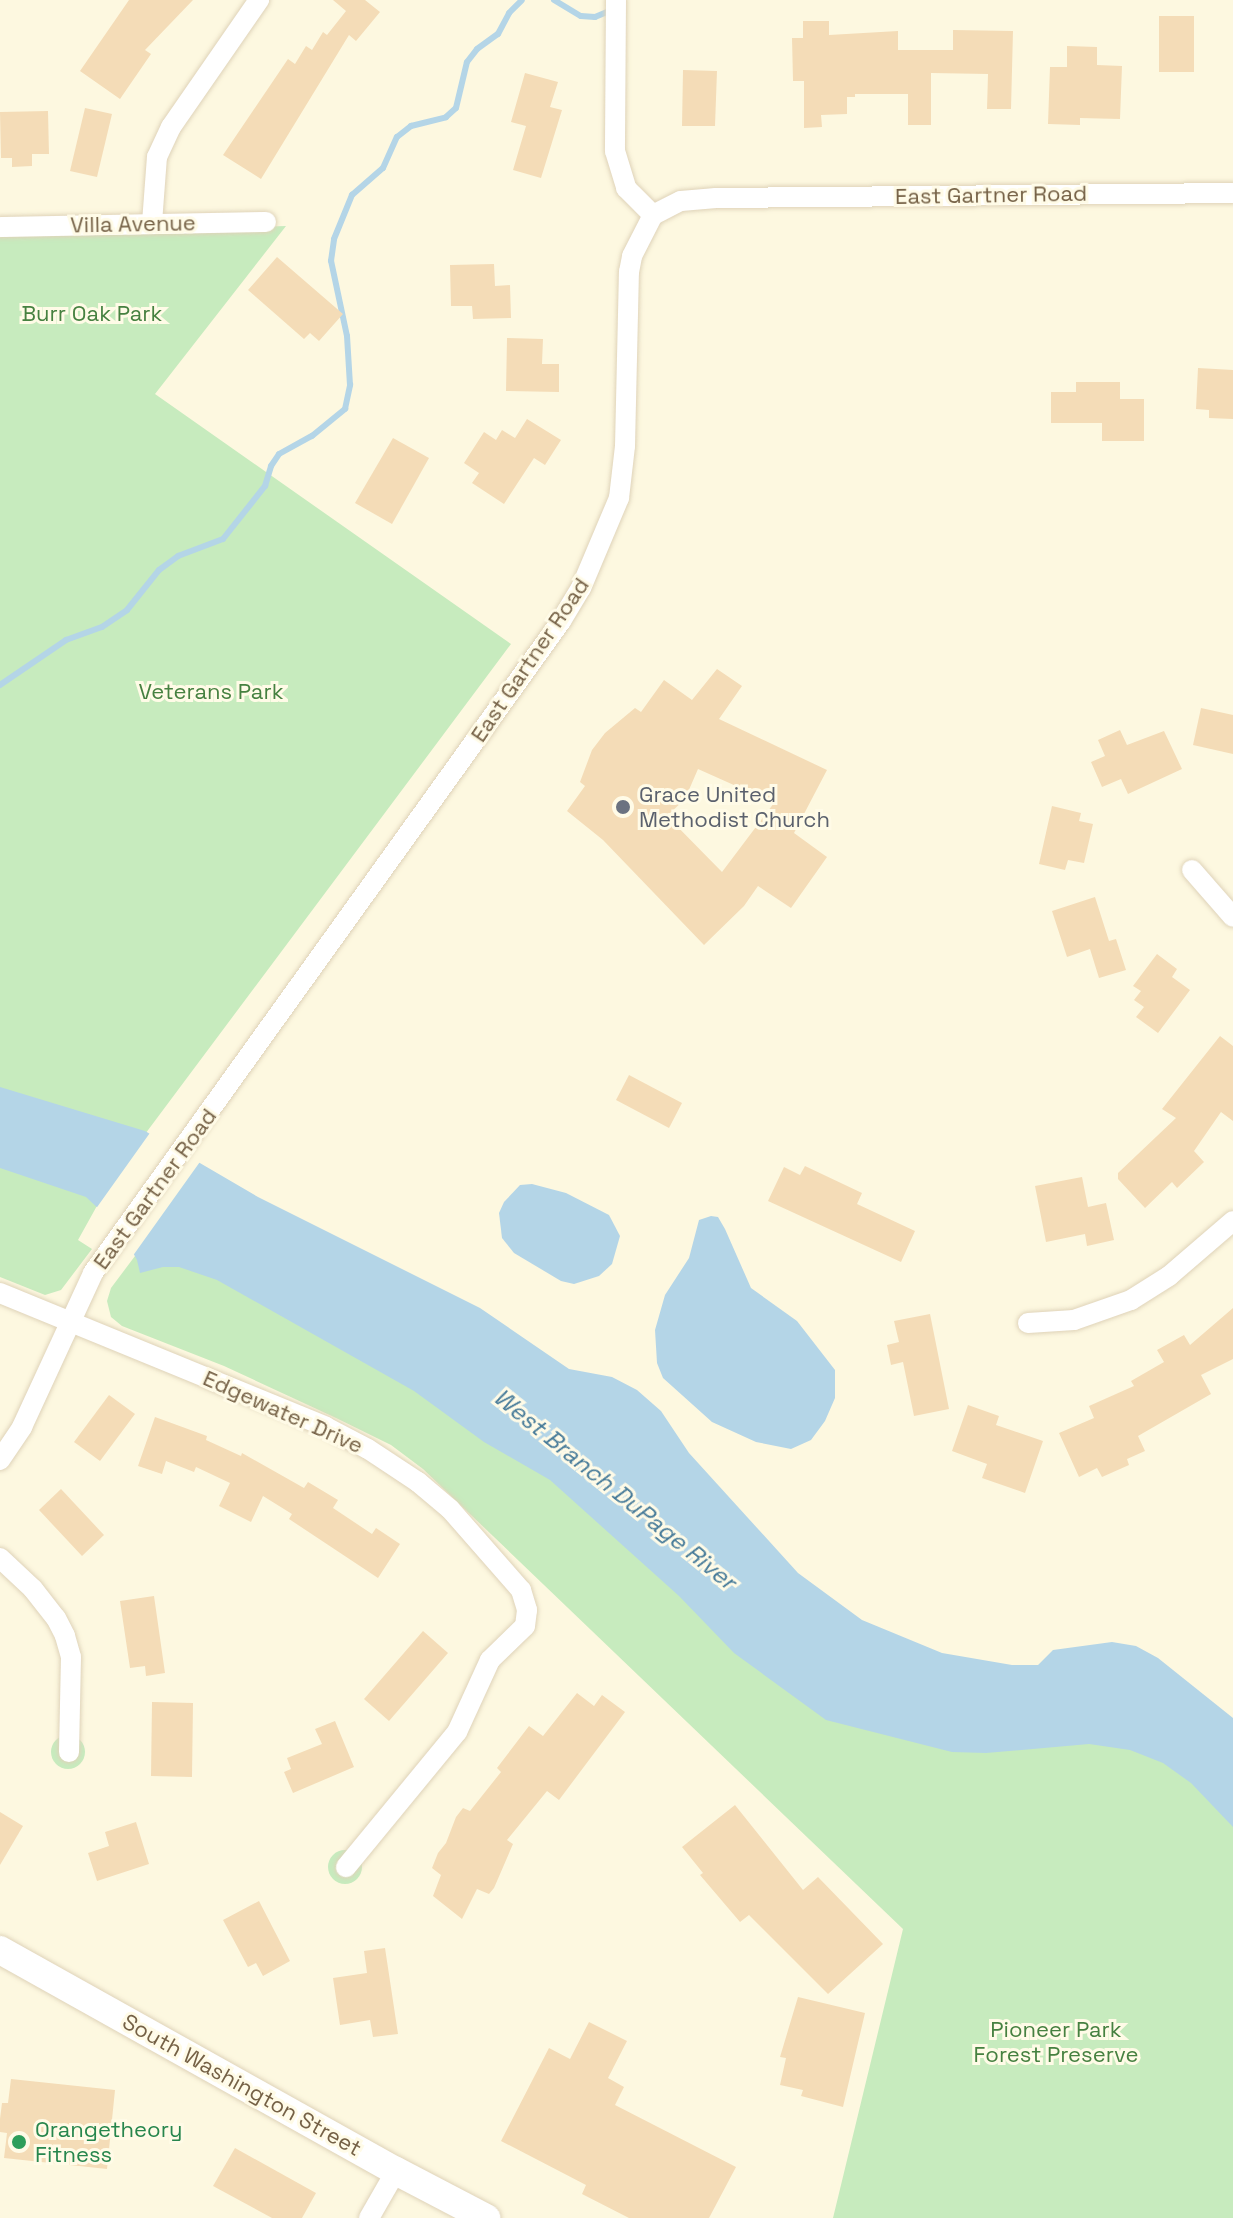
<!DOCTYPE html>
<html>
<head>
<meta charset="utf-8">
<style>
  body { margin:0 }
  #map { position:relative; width:1233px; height:2218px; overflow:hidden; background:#fdf8e0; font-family:"Space Grotesk",sans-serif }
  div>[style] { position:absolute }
  .green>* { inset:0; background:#c7ebbe }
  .round { border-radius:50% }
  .water>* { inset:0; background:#b4d5e7 }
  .pier>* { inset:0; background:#fdf8e0 }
  .stream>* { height:6px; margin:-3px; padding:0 3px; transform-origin:3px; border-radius:3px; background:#b4d5e7 }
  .building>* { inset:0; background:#f4dcb7 }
  .roads { filter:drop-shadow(0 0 2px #dfd3b9) drop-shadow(0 0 2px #dfd3b9) }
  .minor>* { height:20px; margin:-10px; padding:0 10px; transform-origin:10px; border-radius:10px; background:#fff }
  .secondary>* { height:28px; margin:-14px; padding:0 14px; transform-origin:14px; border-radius:14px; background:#fff }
  .dots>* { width:22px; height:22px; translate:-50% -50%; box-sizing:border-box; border:4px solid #fffbe7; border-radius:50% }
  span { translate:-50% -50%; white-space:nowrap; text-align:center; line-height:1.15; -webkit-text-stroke:6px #fffbe7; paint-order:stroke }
  .street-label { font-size:22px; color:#756146 }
  .park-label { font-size:22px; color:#468140 }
  .worship-label { font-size:22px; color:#5b616d }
  .left { translate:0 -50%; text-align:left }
  .leisure-label { font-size:22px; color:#27864d }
  .water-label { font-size:24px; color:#447998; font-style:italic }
</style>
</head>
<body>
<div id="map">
  <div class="green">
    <div style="clip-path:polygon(286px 226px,155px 394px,511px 644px,113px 1177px,78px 1240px,92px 1249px,61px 1290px,45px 1295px,0 1277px,0 236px)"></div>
    <div style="clip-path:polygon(174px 1204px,799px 1641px,1233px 1773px,1233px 2218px,833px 2218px,903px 1929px,423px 1469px,391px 1445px,336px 1418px,224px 1366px,122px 1326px,111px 1317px,107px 1301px,111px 1288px)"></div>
    <div class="round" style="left:51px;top:1735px;width:34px;height:34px"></div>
    <div class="round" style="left:328px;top:1850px;width:34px;height:34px"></div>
  </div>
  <div class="water">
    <div style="clip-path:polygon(0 1087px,145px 1131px,258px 1197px,480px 1308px,569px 1369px,612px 1377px,637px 1390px,661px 1411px,689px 1453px,798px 1573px,862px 1620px,942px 1653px,1012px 1665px,1038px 1665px,1053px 1650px,1112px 1642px,1136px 1646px,1158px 1658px,1233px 1718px,1233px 1827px,1191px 1783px,1163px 1763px,1130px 1750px,1089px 1744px,986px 1753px,952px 1752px,826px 1720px,734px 1653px,679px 1596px,550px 1480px,484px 1442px,414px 1391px,217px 1280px,179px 1267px,163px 1267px,140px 1273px,137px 1260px,120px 1229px,86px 1197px,0 1168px)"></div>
    <div style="clip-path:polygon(532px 1184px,566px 1193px,609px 1215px,620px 1236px,612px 1264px,599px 1276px,574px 1284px,561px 1281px,514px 1253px,502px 1238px,499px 1213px,504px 1202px,520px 1185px)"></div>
    <div style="clip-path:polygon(711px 1216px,718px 1217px,725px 1229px,751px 1288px,797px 1321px,835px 1370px,835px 1398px,825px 1421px,811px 1440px,791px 1449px,756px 1442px,712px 1422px,663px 1378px,657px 1363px,655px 1330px,665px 1295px,689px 1258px,699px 1220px)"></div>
  </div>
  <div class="pier">
    <div style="clip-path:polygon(152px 1130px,202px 1159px,132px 1257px,117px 1231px,95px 1210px)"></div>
  </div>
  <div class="stream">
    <div style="left:554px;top:0;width:31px;rotate:31deg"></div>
    <div style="left:581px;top:16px;width:14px;rotate:4deg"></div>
    <div style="left:595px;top:17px;width:13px;rotate:-23deg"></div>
    <div style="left:0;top:685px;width:80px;rotate:-34.3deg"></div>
    <div style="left:66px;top:640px;width:38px;rotate:-20deg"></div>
    <div style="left:102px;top:627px;width:30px;rotate:-34deg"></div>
    <div style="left:127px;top:610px;width:51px;rotate:-51.3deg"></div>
    <div style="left:159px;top:570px;width:24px;rotate:-36deg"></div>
    <div style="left:178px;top:556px;width:48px;rotate:-20.7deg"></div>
    <div style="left:223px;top:539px;width:68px;rotate:-51.6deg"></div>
    <div style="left:265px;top:486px;width:21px;rotate:-73deg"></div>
    <div style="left:271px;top:466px;width:14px;rotate:-56deg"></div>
    <div style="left:279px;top:454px;width:38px;rotate:-29deg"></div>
    <div style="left:312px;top:436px;width:43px;rotate:-39.3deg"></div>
    <div style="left:345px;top:409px;width:25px;rotate:-78deg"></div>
    <div style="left:350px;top:385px;width:49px;rotate:-93.5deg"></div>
    <div style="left:347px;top:336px;width:77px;rotate:-102deg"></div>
    <div style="left:331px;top:261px;width:22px;rotate:-82deg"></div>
    <div style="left:334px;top:239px;width:48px;rotate:-67.8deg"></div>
    <div style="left:352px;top:195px;width:41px;rotate:-41.1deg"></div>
    <div style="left:383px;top:168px;width:34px;rotate:-66deg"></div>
    <div style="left:397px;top:137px;width:18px;rotate:-38deg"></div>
    <div style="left:411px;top:126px;width:36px;rotate:-14deg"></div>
    <div style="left:446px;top:117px;width:13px;rotate:-42deg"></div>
    <div style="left:456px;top:108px;width:47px;rotate:-76.6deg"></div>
    <div style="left:467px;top:62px;width:16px;rotate:-52deg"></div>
    <div style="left:477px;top:49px;width:26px;rotate:-36deg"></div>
    <div style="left:498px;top:34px;width:24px;rotate:-62deg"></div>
    <div style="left:509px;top:13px;width:18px;rotate:-45deg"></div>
  </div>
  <div class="building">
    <div style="clip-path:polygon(129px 0,193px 0,145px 50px,151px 54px,120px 99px,80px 71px)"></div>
    <div style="clip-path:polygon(333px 0,365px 0,380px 12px,356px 41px,349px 35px,261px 179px,223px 155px,288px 59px,295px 64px,306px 46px,312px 50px,323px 32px,327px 35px,346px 11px)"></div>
    <div style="clip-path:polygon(1159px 16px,1194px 16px,1194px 72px,1159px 72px)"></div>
    <div style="clip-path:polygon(803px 21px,829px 21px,829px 35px,898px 31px,898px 50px,953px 50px,953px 30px,1013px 31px,1011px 109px,987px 109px,988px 74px,931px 73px,931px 125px,908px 125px,908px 94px,855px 94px,855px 97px,847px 97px,847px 114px,821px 115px,822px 127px,804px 128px,804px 81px,793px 81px,792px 38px,803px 38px)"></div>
    <div style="clip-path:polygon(1067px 46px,1097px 47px,1097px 65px,1122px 66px,1120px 119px,1080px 118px,1080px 125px,1048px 124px,1050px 67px,1067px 67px)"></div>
    <div style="clip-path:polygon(683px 70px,717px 71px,715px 126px,682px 126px)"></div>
    <div style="clip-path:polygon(525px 73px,558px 82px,550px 107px,562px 110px,541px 178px,513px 170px,526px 126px,511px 122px)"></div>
    <div style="clip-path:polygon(85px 108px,112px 114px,97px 177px,70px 171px)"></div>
    <div style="clip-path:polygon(48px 111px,49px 154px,32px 154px,32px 166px,12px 167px,12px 158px,1px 158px,0 112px)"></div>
    <div style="clip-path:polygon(277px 257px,343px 314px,319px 341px,310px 333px,304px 339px,248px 290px)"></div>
    <div style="clip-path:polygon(494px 264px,495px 286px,510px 285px,511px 318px,473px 319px,472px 306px,451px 306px,450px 265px)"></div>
    <div style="clip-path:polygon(507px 338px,543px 339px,542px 364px,559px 364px,559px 392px,506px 391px)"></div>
    <div style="clip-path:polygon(1198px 368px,1233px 370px,1233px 419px,1209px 418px,1209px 410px,1196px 409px)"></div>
    <div style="clip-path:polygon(1076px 382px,1120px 382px,1120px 399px,1144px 399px,1144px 441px,1102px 441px,1102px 423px,1051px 423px,1051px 392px,1076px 392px)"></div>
    <div style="clip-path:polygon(527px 419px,561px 440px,545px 465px,534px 458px,504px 504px,472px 483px,479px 473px,464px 463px,484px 432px,496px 440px,502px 430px,515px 438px)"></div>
    <div style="clip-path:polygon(393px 438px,429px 458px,392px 524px,355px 503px)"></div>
    <div style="clip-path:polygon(evenodd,717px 669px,742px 686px,719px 719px,827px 770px,794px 833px,827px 857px,791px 908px,758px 886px,744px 906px,704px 945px,603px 840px,567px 811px,585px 786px,580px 782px,592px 750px,605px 733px,635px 708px,641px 712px,664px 680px,692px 700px,717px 669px,698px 769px,774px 803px,722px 872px,667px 816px,685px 799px,698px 769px)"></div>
    <div style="clip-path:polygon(1201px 708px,1233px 715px,1233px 754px,1193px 745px)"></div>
    <div style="clip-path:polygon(1120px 730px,1127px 745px,1164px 731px,1182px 769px,1128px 794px,1121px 779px,1102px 787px,1091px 762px,1105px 756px,1098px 740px)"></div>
    <div style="clip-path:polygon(1052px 806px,1081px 813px,1079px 821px,1093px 824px,1084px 863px,1068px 860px,1065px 870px,1039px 864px)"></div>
    <div style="clip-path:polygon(1095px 897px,1109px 941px,1116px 939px,1126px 970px,1099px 978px,1090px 949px,1067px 957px,1052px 911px)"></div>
    <div style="clip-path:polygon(1157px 954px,1177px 969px,1172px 977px,1190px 990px,1158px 1033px,1136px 1017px,1144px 1007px,1134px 1000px,1141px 991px,1133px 986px)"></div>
    <div style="clip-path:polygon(1220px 1036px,1233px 1046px,1233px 1121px,1221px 1112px,1194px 1151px,1204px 1162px,1177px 1188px,1172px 1182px,1145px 1208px,1118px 1179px,1118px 1173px,1176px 1118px,1162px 1109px)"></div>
    <div style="clip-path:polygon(629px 1075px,682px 1103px,669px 1128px,616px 1100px)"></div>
    <div style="clip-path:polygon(805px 1166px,862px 1193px,857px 1204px,915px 1231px,901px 1262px,768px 1201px,784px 1167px,800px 1175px)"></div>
    <div style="clip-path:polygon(1082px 1177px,1088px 1207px,1106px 1203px,1114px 1240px,1087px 1246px,1085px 1234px,1046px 1242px,1035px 1186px)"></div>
    <div style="clip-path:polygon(1233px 1308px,1233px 1359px,1201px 1375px,1211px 1394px,1138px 1436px,1145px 1451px,1127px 1459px,1129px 1465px,1102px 1477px,1097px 1468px,1079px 1477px,1059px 1433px,1094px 1418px,1089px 1406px,1134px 1386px,1131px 1381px,1164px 1362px,1157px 1350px,1184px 1335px,1190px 1345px)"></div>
    <div style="clip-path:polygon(930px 1314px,949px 1409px,914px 1416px,903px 1362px,891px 1365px,887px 1345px,899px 1342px,894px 1321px)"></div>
    <div style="clip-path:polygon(109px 1395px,135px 1414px,100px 1461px,74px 1442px)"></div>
    <div style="clip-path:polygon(968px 1405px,999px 1416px,996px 1425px,1043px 1441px,1025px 1493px,982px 1478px,987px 1464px,952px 1451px)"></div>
    <div style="clip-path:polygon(155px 1417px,207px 1436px,206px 1440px,241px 1456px,242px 1453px,304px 1488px,308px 1482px,338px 1500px,333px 1508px,372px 1534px,376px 1528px,400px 1544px,378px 1578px,289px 1519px,292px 1514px,263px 1496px,251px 1522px,219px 1506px,230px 1483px,196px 1467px,194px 1472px,166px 1461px,162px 1474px,138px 1466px)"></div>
    <div style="clip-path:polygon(61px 1489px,104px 1535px,82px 1556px,39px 1510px)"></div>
    <div style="clip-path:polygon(154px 1596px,165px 1673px,146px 1676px,145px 1666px,130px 1668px,120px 1601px)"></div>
    <div style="clip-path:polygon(423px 1631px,448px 1653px,389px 1721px,364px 1699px)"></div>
    <div style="clip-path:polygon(577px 1693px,594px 1706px,602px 1695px,625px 1712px,559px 1800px,547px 1791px,507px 1840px,513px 1844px,494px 1888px,489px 1894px,477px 1889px,462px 1919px,433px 1896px,441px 1875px,432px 1868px,438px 1853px,446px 1843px,456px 1817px,463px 1808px,470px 1811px,501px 1772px,497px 1768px,529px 1726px,543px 1736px)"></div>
    <div style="clip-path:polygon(152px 1702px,193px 1703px,192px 1777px,151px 1776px)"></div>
    <div style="clip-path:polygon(335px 1721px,354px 1767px,293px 1793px,284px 1772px,291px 1769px,287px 1758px,322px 1744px,315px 1729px)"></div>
    <div style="clip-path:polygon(735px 1805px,803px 1890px,818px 1877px,883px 1944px,828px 1994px,749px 1915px,740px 1922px,700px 1875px,703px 1873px,682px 1847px)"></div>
    <div style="clip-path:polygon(0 1812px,23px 1826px,0 1865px)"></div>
    <div style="clip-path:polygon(136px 1822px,149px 1864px,97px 1881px,88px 1853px,109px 1846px,105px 1832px)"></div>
    <div style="clip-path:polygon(259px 1901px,290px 1961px,263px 1976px,256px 1963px,248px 1967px,223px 1920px)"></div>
    <div style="clip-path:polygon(385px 1948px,398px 2034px,373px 2037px,370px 2020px,340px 2025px,333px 1978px,367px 1973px,364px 1951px)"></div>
    <div style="clip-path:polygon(798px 1997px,865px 2013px,843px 2107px,801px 2096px,803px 2090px,780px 2085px,786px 2058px,780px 2057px)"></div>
    <div style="clip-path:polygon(589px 2022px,627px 2041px,608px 2078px,624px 2087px,615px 2105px,736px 2167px,709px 2218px,629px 2218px,582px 2194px,586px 2185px,501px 2141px,549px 2048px,570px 2059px)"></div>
    <div style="clip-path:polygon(11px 2079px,115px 2090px,107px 2169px,4px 2158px,7px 2133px,0 2132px,0 2119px,2px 2103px,8px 2103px)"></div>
    <div style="clip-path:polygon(235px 2148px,316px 2193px,302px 2218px,272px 2218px,213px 2186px)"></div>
  </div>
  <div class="roads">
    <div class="minor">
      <div style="left:616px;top:0;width:151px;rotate:90.4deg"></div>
      <div style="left:615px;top:151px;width:39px;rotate:73deg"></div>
      <div style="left:626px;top:188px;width:38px;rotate:45deg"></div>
      <div style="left:152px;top:223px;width:66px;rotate:-85.7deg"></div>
      <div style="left:157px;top:157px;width:33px;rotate:-65deg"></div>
      <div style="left:171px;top:127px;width:155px;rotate:-55.3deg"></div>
      <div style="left:0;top:227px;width:266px;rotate:-1.1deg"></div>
      <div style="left:1192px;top:870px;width:62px;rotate:48.9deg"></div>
      <div style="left:0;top:1293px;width:352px;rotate:22.3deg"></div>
      <div style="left:326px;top:1427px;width:47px;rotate:27.6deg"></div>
      <div style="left:368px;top:1449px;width:60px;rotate:33.4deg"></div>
      <div style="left:418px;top:1482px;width:42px;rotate:40.2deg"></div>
      <div style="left:450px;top:1509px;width:108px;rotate:48.8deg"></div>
      <div style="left:521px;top:1590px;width:21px;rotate:73deg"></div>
      <div style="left:527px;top:1610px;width:16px;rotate:97deg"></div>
      <div style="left:525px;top:1626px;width:49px;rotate:135.8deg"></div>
      <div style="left:490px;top:1660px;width:79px;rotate:114.6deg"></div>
      <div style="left:457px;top:1732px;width:175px;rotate:129.4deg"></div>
      <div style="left:1028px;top:1323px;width:46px;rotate:-3.7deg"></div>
      <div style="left:1074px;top:1320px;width:60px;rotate:-19.3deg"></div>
      <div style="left:1131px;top:1300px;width:45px;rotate:-32.3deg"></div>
      <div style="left:1169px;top:1276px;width:84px;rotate:-40.7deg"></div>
      <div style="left:0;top:1460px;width:40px;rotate:-56deg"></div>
      <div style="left:22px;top:1427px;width:170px;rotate:-65.2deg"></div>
      <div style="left:93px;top:1273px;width:803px;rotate:-54.33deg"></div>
      <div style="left:561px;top:621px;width:39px;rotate:-59deg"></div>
      <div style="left:581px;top:588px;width:98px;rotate:-67.1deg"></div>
      <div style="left:619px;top:498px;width:52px;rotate:-83.4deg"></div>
      <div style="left:625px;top:446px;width:174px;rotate:-88.7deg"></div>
      <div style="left:629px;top:272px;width:16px;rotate:-79deg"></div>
      <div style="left:632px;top:256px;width:46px;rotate:-62.9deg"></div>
      <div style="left:653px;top:215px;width:31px;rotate:-27deg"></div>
      <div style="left:681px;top:201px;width:35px;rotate:-5deg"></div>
      <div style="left:716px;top:198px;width:517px;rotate:-0.55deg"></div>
      <div style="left:0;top:1558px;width:45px;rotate:43.2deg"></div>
      <div style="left:33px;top:1589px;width:37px;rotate:52deg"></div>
      <div style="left:56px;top:1618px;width:20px;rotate:63deg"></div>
      <div style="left:65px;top:1636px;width:22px;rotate:74deg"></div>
      <div style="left:71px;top:1657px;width:95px;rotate:91.2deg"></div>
      <div style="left:369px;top:2218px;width:54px;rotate:-60.1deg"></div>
    </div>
    <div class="secondary">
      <div style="left:0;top:1950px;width:453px;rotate:29.2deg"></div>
      <div style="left:396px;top:2171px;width:102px;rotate:27.6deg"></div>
    </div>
  </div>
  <div class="dots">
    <div style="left:623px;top:807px;background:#6b7280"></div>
    <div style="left:19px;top:2142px;background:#2e9e5b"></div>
  </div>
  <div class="street-label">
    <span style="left:991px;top:195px;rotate:-1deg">East Gartner Road</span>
    <span style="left:133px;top:224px;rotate:-1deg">Villa Avenue</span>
    <span style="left:530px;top:660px;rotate:-56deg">East Gartner Road</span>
    <span style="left:155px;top:1189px;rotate:-54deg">East Gartner Road</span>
    <span style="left:283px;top:1412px;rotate:24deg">Edgewater Drive</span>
    <span style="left:242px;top:2085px;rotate:29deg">South Washington Street</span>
  </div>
  <div class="park-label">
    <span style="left:92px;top:314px">Burr Oak Park</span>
    <span style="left:211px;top:692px">Veterans Park</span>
    <span style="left:1056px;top:2042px">Pioneer Park<br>Forest Preserve</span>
  </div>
  <div class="worship-label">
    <span class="left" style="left:639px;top:807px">Grace United<br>Methodist Church</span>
  </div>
  <div class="leisure-label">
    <span class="left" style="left:35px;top:2142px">Orangetheory<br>Fitness</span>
  </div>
  <div class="water-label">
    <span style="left:615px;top:1489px;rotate:39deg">West Branch DuPage River</span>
  </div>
</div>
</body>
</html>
